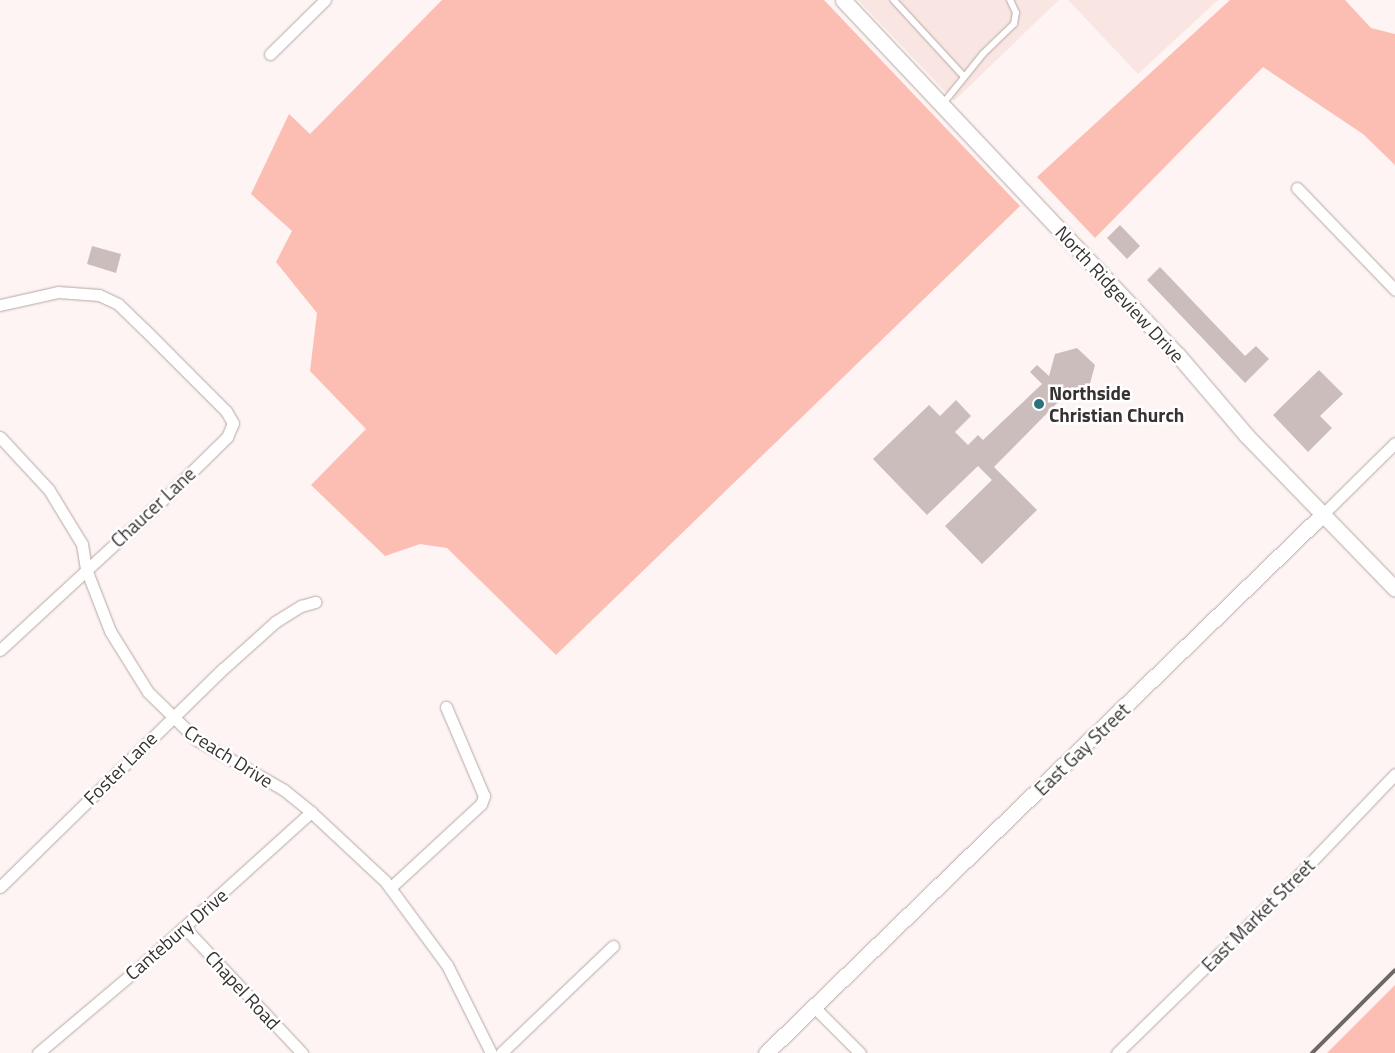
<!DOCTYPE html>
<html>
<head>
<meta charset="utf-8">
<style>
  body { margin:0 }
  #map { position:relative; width:1395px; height:1053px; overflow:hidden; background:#fdf4f3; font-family:"Titillium Web",sans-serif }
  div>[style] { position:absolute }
  .built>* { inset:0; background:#f9e6e3 }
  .green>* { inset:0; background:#fcbdb3 }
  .building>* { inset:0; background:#cbbdbb }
  .roads { filter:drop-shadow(0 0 1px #b6a8a6) drop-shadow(0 0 1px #b6a8a6) }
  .lane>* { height:5.5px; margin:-2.75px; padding:0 2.75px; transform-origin:2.75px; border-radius:2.75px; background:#fff }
  .street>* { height:11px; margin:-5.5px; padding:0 5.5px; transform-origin:5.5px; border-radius:5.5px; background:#fff }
  .secondary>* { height:15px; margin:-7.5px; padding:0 7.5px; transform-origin:7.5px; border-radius:7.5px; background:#fff }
  .rail>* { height:4px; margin:-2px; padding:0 2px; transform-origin:2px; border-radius:2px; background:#6d6766 }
  .dots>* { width:14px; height:14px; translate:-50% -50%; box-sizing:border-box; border:2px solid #fff; border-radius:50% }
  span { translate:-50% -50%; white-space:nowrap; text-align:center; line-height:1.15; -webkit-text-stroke:5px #fff; paint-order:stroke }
  .street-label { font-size:19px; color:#373231 }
  .poi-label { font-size:19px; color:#373231; font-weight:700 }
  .left { translate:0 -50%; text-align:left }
</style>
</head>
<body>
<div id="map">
  <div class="built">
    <div style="clip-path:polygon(858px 0,1059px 0,954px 101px)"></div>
    <div style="clip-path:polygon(1068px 0,1218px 0,1138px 74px)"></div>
  </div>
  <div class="green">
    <div style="clip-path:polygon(442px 0,824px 0,1020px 206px,556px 655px,447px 548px,420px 544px,385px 556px,311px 485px,366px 429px,310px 371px,317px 313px,276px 262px,292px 231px,251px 194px,289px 114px,310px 134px)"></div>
    <div style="clip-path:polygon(1230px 0,1345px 0,1371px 28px,1395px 34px,1395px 165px,1363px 134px,1263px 67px,1095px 238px,1037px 177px)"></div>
    <div style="clip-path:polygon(1395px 985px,1395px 1053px,1327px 1053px)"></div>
  </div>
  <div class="building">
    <div style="clip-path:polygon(1120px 225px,1140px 246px,1127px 259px,1107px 238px)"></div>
    <div style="clip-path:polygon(92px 246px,121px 254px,116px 273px,87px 264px)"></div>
    <div style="clip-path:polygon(1160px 267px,1245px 356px,1256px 346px,1269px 359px,1245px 383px,1147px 280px)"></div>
    <div style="clip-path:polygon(1077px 348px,1095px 365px,1088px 391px,1067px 393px,994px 467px,1037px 510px,982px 564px,945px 526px,992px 480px,978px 466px,927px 515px,873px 459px,929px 405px,940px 416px,956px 400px,971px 416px,955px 432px,968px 445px,978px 435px,983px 440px,1042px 384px,1030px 372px,1037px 365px,1049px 376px,1055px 354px)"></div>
    <div style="clip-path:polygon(1319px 370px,1343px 394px,1320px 416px,1332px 428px,1308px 452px,1273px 415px)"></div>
  </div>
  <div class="roads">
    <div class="lane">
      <div style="left:894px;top:0;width:103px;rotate:47.4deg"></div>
      <div style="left:942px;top:105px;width:65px;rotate:-51.2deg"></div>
      <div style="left:983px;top:54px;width:43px;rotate:-44.1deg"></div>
      <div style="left:1014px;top:24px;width:11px;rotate:-80deg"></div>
      <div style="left:1016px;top:13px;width:14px;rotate:-115deg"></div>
    </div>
    <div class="street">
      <div style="left:270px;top:54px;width:77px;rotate:-44.5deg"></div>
      <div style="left:1297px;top:188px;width:141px;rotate:46.1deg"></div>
      <div style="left:0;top:305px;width:59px;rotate:-12.6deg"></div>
      <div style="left:58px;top:292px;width:41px;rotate:4.2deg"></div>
      <div style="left:99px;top:295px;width:21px;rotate:25deg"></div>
      <div style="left:118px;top:304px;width:36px;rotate:44deg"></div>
      <div style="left:144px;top:329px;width:116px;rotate:45deg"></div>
      <div style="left:226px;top:411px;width:14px;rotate:60deg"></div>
      <div style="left:233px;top:423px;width:15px;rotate:113deg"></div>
      <div style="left:227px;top:437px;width:81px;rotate:135.5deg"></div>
      <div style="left:169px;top:494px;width:230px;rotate:137.3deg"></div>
      <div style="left:0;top:437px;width:72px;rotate:47.2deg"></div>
      <div style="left:49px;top:490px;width:63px;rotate:58.6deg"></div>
      <div style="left:82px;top:544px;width:25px;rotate:81deg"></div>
      <div style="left:86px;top:569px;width:66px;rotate:68.8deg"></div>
      <div style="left:110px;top:631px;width:72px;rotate:58.1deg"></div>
      <div style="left:148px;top:692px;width:69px;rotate:44.4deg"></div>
      <div style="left:197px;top:740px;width:100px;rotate:29.9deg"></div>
      <div style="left:284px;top:790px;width:35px;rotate:39deg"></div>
      <div style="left:311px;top:812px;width:101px;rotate:43deg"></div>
      <div style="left:385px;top:881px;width:104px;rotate:53.6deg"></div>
      <div style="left:447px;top:965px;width:98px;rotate:63.4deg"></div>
      <div style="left:1323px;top:514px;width:101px;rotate:-44.6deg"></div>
      <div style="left:0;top:887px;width:313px;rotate:-44.4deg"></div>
      <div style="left:224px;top:668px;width:69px;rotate:-42deg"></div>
      <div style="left:275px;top:622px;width:31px;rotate:-32deg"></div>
      <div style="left:301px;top:606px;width:15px;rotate:-16deg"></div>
      <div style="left:390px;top:888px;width:124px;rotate:-42.7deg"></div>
      <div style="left:481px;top:804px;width:9px;rotate:-69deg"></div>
      <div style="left:484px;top:796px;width:97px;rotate:-113.1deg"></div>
      <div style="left:184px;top:927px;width:173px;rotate:46.9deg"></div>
      <div style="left:814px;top:1007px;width:65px;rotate:45deg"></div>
      <div style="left:38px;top:1053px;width:126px;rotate:-40.2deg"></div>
      <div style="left:134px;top:972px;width:239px;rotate:-42.1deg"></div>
      <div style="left:501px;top:1053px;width:155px;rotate:-43.7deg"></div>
      <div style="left:1117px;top:1053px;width:243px;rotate:-44.3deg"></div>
      <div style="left:1291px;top:883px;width:151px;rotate:-46.3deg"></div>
    </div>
    <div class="secondary">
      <div style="left:843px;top:0;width:488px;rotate:46.7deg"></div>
      <div style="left:1178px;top:355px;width:105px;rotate:49.6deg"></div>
      <div style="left:1246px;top:435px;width:214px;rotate:45.9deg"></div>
      <div style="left:766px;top:1053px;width:775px;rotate:-44.06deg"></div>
    </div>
  </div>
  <div class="rail">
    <div style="left:1312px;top:1053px;width:117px;rotate:-45deg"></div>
  </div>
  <div class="dots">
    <div style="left:1039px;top:404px;background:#2a727c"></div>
  </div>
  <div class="street-label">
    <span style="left:1120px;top:294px;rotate:47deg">North Ridgeview Drive</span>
    <span style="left:153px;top:507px;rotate:-43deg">Chaucer Lane</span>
    <span style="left:1082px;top:749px;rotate:-44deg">East Gay Street</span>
    <span style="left:229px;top:756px;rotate:32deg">Creach Drive</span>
    <span style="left:120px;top:768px;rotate:-45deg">Foster Lane</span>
    <span style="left:1258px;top:915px;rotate:-45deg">East Market Street</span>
    <span style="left:176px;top:934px;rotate:-41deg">Cantebury Drive</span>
    <span style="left:243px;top:990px;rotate:47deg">Chapel Road</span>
  </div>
  <div class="poi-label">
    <span class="left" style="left:1049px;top:404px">Northside<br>Christian Church</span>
  </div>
</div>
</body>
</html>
